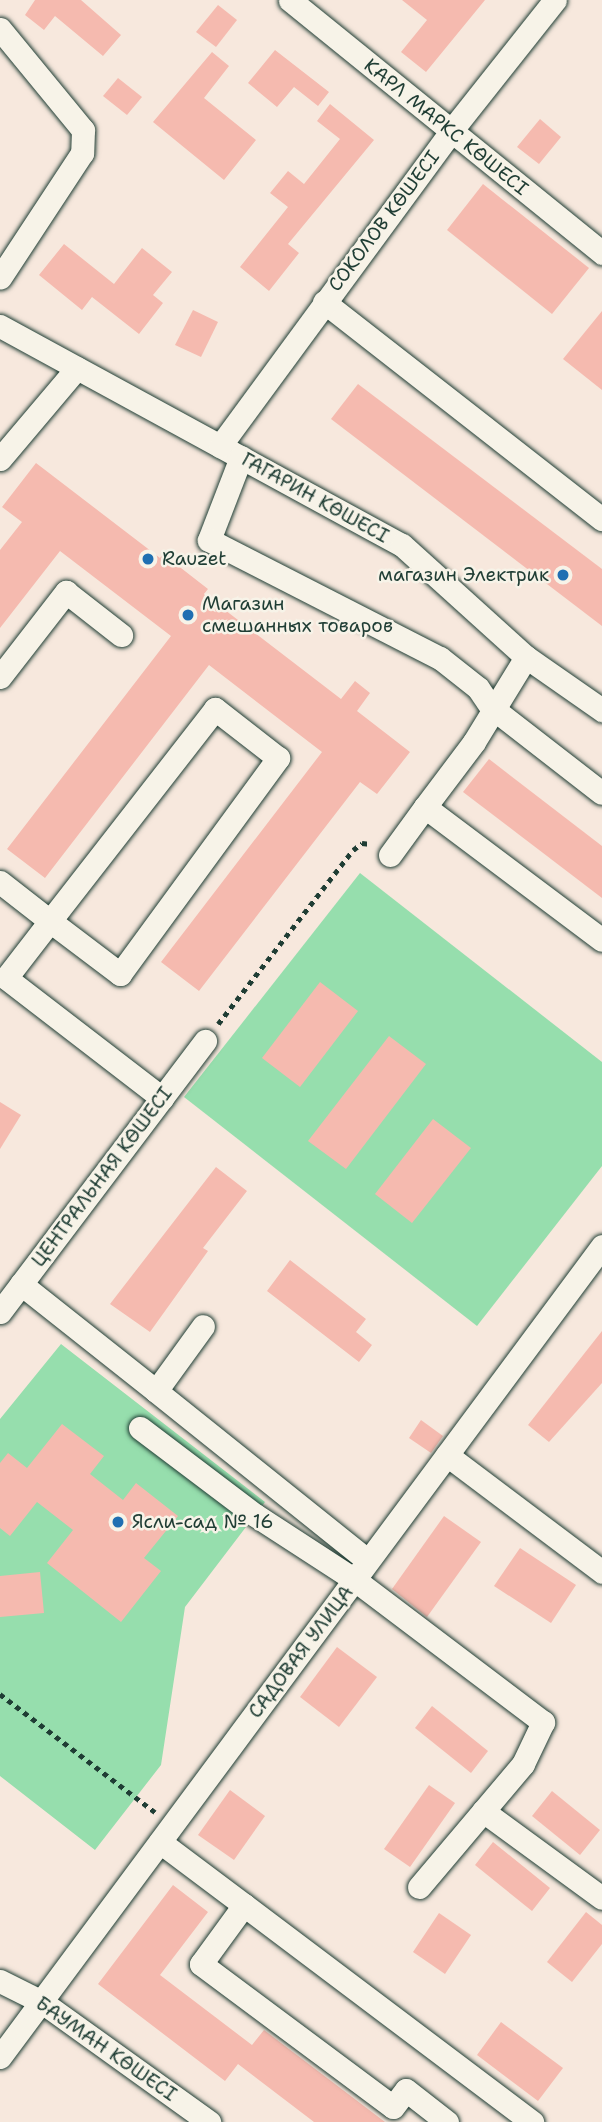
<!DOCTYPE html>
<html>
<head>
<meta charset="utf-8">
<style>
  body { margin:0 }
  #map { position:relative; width:602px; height:2122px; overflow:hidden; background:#f7e8dd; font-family:"Shantell Sans",sans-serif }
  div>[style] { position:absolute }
  .green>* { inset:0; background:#96dead }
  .building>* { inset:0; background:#f5baaf }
  .path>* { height:4.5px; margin-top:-2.25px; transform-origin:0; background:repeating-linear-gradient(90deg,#1f3d34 0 5px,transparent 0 10px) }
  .roads { filter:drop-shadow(0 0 2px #1f3d34) drop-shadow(0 0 2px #1f3d34) }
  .minor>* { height:23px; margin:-11.5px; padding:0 11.5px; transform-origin:11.5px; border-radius:11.5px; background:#f7f3e8 }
  .dots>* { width:19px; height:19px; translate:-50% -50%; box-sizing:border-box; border:4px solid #f7f3e8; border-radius:50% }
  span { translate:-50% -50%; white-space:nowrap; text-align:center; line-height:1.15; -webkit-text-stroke:5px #f7f3e8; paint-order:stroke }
  .street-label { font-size:19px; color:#1f3d34 }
  .poi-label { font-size:19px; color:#1f3d34 }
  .left { translate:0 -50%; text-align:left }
  .right { translate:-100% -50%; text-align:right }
</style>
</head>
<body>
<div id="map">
  <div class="green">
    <div style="clip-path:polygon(360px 873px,602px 1062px,602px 1166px,477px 1326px,184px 1097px)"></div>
    <div style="clip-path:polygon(61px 1344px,265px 1502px,185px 1607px,161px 1765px,95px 1850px,0 1776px,0 1419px)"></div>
  </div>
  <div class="building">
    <div style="clip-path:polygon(35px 0,81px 0,121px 35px,103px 56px,55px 16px,44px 30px,25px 15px)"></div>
    <div style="clip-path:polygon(402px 0,485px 0,426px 72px,401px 52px,427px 20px)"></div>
    <div style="clip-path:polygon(218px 5px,237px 20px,216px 47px,196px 32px)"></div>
    <div style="clip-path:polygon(275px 50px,329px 92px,318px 106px,294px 87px,277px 107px,248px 83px)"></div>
    <div style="clip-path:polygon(212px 52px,229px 66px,204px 98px,256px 140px,224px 180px,153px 122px)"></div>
    <div style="clip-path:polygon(118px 78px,142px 97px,127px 115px,103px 96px)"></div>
    <div style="clip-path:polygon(330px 104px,374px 140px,288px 244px,299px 253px,269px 291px,240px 267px,288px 207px,270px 193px,288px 171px,304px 184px,340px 139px,317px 121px)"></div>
    <div style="clip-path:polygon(540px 119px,561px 137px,539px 164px,517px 147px)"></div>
    <div style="clip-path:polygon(483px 184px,589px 268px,552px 314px,447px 230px)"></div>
    <div style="clip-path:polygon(64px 244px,114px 284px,142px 248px,172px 272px,153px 295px,163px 303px,139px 334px,92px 297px,82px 310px,39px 275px)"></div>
    <div style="clip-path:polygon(193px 310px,218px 322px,201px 357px,175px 345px)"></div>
    <div style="clip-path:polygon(602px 311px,602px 390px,563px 359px)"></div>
    <div style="clip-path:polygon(358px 384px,602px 569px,602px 626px,331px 419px)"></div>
    <div style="clip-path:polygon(36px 463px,160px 558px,163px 554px,208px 589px,204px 594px,341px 699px,355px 681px,370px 693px,357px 711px,410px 752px,377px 794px,360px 782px,199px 991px,161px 962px,322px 752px,209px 665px,45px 878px,7px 849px,171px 636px,60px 551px,0 628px,0 550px,22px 522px,2px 507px)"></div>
    <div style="clip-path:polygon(489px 759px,602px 846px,602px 898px,463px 792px)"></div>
    <div style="clip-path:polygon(320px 982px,358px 1011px,300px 1087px,262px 1058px)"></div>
    <div style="clip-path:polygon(389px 1036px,426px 1064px,346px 1169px,308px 1141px)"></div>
    <div style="clip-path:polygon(0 1102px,21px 1115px,0 1149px)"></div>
    <div style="clip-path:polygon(433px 1119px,471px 1148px,412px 1223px,375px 1194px)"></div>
    <div style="clip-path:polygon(216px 1167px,247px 1191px,203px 1248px,208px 1251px,150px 1332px,110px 1304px)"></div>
    <div style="clip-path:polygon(290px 1260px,366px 1319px,356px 1332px,372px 1345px,359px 1362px,267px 1291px)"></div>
    <div style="clip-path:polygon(602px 1331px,602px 1383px,549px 1442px,528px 1425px)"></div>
    <div style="clip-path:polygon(421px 1420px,443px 1436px,431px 1453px,409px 1438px)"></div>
    <div style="clip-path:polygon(62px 1424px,104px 1456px,90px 1474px,123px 1500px,136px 1483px,178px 1516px,144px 1558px,161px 1571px,121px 1622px,47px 1563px,73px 1530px,37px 1502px,10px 1536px,0 1528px,0 1463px,8px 1453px,27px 1468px)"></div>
    <div style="clip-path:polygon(444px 1516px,481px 1542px,427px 1617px,392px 1589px)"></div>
    <div style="clip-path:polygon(520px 1548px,576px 1585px,551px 1623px,494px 1586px)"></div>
    <div style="clip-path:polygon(40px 1572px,44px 1613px,0 1617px,0 1576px)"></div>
    <div style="clip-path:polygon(337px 1647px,377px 1677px,339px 1727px,300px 1697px)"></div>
    <div style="clip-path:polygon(432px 1706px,488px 1751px,471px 1773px,415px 1728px)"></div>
    <div style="clip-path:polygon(429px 1785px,455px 1803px,410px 1867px,384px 1849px)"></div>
    <div style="clip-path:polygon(230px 1790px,265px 1816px,234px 1860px,198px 1835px)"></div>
    <div style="clip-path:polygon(552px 1791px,600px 1830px,580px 1855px,532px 1816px)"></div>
    <div style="clip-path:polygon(493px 1842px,550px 1888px,532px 1911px,475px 1865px)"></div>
    <div style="clip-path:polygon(173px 1885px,208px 1912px,160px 1975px,252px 2045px,264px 2030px,385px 2122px,314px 2122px,238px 2064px,225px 2081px,98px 1984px)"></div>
    <div style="clip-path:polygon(586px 1912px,602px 1925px,602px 1944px,572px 1982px,547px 1962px)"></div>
    <div style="clip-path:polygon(439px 1913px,471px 1935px,445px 1974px,413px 1952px)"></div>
    <div style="clip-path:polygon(501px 2022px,563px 2068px,538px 2101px,477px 2055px)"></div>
  </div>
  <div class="path">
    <div style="left:218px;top:1024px;width:220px;rotate:-52.2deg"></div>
    <div style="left:353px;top:850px;width:11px;rotate:-38deg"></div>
    <div style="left:362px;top:843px;width:9px;rotate:6deg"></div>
    <div style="left:0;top:1694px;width:195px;rotate:37.3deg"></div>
  </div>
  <div class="roads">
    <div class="minor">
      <div style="left:290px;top:0;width:402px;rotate:39deg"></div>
      <div style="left:0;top:29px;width:131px;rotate:50.6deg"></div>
      <div style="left:83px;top:130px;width:23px;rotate:92deg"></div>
      <div style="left:82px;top:153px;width:149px;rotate:123.3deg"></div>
      <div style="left:324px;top:302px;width:353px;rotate:38deg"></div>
      <div style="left:0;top:326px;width:458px;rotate:28.6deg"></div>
      <div style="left:402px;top:545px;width:167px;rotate:42.1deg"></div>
      <div style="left:526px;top:657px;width:93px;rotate:34.9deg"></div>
      <div style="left:220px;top:446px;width:391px;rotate:-53.7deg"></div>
      <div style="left:451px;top:131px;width:167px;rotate:-51.6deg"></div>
      <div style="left:241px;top:457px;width:89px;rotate:111.1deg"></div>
      <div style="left:209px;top:540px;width:259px;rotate:27.1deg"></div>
      <div style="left:440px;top:658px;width:48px;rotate:38.3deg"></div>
      <div style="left:478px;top:688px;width:23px;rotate:56deg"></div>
      <div style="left:491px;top:707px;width:140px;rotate:37.8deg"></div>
      <div style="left:0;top:459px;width:119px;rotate:-49.8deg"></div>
      <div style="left:526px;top:657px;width:100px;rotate:121.5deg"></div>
      <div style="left:474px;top:742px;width:81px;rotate:127deg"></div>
      <div style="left:425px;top:807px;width:221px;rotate:36.9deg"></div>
      <div style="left:0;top:677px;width:108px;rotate:-52.2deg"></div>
      <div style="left:66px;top:592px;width:70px;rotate:38deg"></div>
      <div style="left:390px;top:855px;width:59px;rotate:-53.9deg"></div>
      <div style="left:0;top:882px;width:63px;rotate:38deg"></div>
      <div style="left:50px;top:921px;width:88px;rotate:37.1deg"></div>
      <div style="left:120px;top:974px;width:268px;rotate:-53.8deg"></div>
      <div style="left:278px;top:758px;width:80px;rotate:-142.1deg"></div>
      <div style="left:215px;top:709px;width:269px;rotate:127.9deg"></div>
      <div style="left:50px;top:921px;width:72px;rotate:127.7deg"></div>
      <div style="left:6px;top:978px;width:197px;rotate:37.6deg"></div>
      <div style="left:21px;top:1284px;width:172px;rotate:38.4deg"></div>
      <div style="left:156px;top:1391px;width:80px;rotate:-54.1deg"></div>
      <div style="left:0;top:1312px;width:340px;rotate:-52.9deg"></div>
      <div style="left:156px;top:1391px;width:270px;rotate:38.7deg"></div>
      <div style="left:140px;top:1428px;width:144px;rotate:37.1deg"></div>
      <div style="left:255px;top:1515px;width:119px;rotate:33deg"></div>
      <div style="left:355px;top:1580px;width:236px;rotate:37.1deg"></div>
      <div style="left:543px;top:1722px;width:47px;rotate:115.5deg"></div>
      <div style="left:523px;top:1764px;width:161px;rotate:130.2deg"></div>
      <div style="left:447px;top:1455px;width:194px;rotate:37deg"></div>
      <div style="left:483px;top:1811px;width:147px;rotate:36.2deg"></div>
      <div style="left:160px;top:1842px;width:105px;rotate:36.9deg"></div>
      <div style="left:244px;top:1905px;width:73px;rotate:126.1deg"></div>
      <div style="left:201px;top:1964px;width:239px;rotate:36.7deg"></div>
      <div style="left:393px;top:2107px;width:21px;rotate:-53deg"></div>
      <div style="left:406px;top:2090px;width:52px;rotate:38deg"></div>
      <div style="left:244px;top:1905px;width:361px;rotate:37deg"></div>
      <div style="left:0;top:1981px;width:47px;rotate:26.6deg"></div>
      <div style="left:42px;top:2002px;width:206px;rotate:35.7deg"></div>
      <div style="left:0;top:2057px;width:1010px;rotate:-53.41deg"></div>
    </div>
  </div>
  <div class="dots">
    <div style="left:148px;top:559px;background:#1f6fb2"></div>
    <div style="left:563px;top:575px;background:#1f6fb2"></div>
    <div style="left:188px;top:615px;background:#1f6fb2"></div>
    <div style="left:118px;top:1522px;background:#1f6fb2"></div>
  </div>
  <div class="street-label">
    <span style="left:446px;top:127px;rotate:39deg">КАРЛ МАРКС КӨШЕСІ</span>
    <span style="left:384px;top:221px;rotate:-53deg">СОКОЛОВ КӨШЕСІ</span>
    <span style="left:315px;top:498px;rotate:29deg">ГАГАРИН КӨШЕСІ</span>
    <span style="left:102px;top:1177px;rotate:-53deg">ЦЕНТРАЛЬНАЯ КӨШЕСІ</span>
    <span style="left:301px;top:1652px;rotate:-53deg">САДОВАЯ УЛИЦА</span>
    <span style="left:106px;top:2049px;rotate:35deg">БАУМАН КӨШЕСІ</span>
  </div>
  <div class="poi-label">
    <span class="left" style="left:162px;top:559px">Rauzet</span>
    <span class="right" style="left:549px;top:575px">магазин Электрик</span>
    <span class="left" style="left:202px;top:615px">Магазин<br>смешанных товаров</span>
    <span class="left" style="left:132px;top:1522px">Ясли-сад № 16</span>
  </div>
</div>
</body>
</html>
